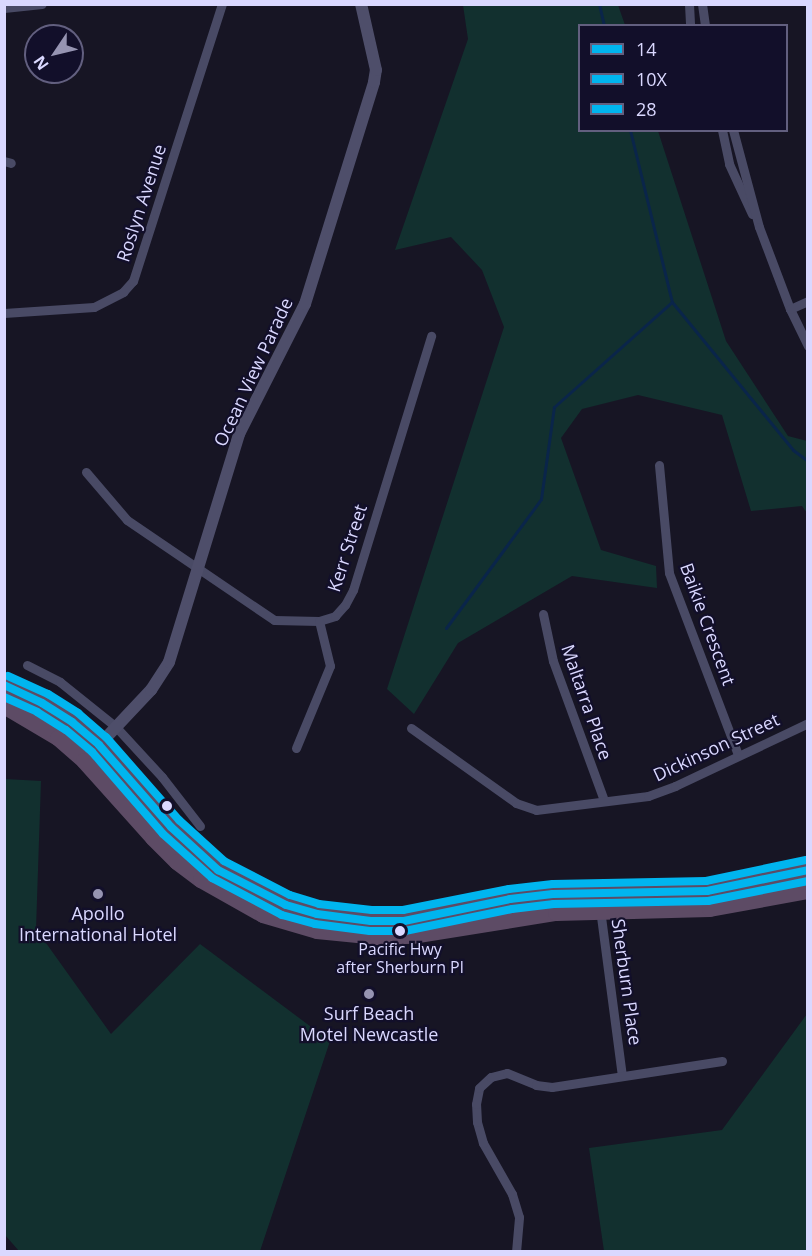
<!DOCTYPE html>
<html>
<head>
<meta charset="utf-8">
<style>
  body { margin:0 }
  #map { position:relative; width:812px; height:1256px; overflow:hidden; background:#171524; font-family:"Open Sans",sans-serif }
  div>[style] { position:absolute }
  .green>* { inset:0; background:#12302f }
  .stream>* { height:3px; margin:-1.5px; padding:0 1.5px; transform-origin:1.5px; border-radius:1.5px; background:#0a254a }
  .street>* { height:9px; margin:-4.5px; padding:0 4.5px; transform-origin:4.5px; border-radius:4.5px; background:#494a65 }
  .secondary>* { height:12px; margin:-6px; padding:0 6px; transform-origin:6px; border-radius:6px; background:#4e4e6a }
  .highway>* { height:16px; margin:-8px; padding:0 8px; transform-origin:8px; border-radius:8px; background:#5d4b65 }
  .bus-1>* { height:8px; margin:-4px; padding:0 4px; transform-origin:4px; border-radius:4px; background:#00b5ef }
  .bus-2>* { height:8px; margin:-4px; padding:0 4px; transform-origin:4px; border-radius:4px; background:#00b5ef }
  .bus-3>* { height:8px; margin:-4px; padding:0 4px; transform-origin:4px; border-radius:4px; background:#00b5ef }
  .dots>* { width:16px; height:16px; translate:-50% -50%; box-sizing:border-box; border:3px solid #120f2a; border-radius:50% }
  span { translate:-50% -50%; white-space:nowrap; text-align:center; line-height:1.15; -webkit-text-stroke:4.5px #120f2a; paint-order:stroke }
  .bus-label { font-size:16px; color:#dad8ff }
  .street-label { font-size:18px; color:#dad8ff }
  .poi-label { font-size:18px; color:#dad8ff }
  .frame { position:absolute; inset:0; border:6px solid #dad8ff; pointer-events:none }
  .legend { position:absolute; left:578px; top:24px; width:210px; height:108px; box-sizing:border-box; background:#120f2a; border:2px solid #625f7f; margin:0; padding:8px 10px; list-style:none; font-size:18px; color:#dad8ff }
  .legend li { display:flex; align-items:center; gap:12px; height:30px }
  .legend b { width:30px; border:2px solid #625f7f }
  .north { position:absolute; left:24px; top:24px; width:60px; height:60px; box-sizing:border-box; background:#120f2a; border:2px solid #625f7f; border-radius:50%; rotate:235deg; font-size:16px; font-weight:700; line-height:24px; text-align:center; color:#dad8ff }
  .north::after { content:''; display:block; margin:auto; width:21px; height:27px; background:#9694b2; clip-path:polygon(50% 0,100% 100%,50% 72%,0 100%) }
</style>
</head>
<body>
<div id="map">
  <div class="green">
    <div style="clip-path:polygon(463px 5px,618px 5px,625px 25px,580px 26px,580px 130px,658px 131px,726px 341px,788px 436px,807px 441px,807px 513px,802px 506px,751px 511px,722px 415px,638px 395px,582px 409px,561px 438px,601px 550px,656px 566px,657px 588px,572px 576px,458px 643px,414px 714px,387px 689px,504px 327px,482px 270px,451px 237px,395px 250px,468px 39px)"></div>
    <div style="clip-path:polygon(5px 779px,41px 781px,36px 929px,111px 1034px,200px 944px,330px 1041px,260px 1251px,19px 1251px,5px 1235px)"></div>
    <div style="clip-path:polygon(807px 1014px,807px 1251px,604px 1251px,589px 1148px,722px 1130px)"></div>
  </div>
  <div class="stream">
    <div style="left:599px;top:4px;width:23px;rotate:77deg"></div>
    <div style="left:630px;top:130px;width:177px;rotate:76.3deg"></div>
    <div style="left:672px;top:302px;width:191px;rotate:50.7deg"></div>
    <div style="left:793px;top:450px;width:19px;rotate:36deg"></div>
    <div style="left:446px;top:628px;width:160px;rotate:-53.6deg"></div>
    <div style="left:541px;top:499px;width:93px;rotate:-82deg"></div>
    <div style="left:554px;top:407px;width:158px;rotate:-41.7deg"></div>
  </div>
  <div class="street">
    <div style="left:689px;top:4px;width:22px;rotate:87deg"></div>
    <div style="left:702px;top:4px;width:22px;rotate:82deg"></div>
    <div style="left:4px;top:8px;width:38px;rotate:-6deg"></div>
    <div style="left:722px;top:130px;width:35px;rotate:78deg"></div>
    <div style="left:729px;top:164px;width:55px;rotate:65.3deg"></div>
    <div style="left:733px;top:130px;width:100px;rotate:75deg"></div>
    <div style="left:759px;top:227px;width:88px;rotate:69.3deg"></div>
    <div style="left:790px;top:309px;width:41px;rotate:64.1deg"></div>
    <div style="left:4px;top:161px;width:7px;rotate:16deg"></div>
    <div style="left:790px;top:309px;width:20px;rotate:-24deg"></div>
    <div style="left:4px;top:313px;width:90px;rotate:-3.8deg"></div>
    <div style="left:94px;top:307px;width:33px;rotate:-27deg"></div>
    <div style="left:123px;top:292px;width:15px;rotate:-48deg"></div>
    <div style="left:133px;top:281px;width:291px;rotate:-72.2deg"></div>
    <div style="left:659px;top:465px;width:108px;rotate:84.7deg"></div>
    <div style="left:669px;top:573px;width:195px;rotate:69.2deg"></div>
    <div style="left:86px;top:472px;width:63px;rotate:49.5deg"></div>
    <div style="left:127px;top:520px;width:178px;rotate:34.2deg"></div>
    <div style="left:274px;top:620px;width:45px;rotate:1.3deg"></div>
    <div style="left:319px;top:621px;width:17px;rotate:-17deg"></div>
    <div style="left:335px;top:616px;width:15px;rotate:-48deg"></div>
    <div style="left:345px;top:605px;width:17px;rotate:-62deg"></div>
    <div style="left:353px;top:590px;width:266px;rotate:-72.9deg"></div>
    <div style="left:543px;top:614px;width:48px;rotate:78deg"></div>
    <div style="left:553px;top:661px;width:148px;rotate:69.9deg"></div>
    <div style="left:27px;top:665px;width:37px;rotate:27deg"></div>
    <div style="left:60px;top:682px;width:72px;rotate:38.8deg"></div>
    <div style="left:116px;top:727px;width:68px;rotate:47.4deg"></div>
    <div style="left:162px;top:777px;width:62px;rotate:52.2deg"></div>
    <div style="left:411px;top:728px;width:129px;rotate:35.5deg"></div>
    <div style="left:516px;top:803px;width:21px;rotate:19deg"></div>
    <div style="left:536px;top:810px;width:113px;rotate:-7.1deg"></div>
    <div style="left:648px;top:796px;width:29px;rotate:-20deg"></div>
    <div style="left:675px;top:786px;width:147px;rotate:-25.3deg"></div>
    <div style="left:296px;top:748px;width:89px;rotate:-67.5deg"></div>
    <div style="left:330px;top:666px;width:46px;rotate:-103.7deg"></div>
    <div style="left:600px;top:909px;width:167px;rotate:82.5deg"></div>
    <div style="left:516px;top:1252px;width:35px;rotate:-85deg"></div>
    <div style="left:519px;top:1217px;width:24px;rotate:-107deg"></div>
    <div style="left:512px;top:1194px;width:59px;rotate:-119.6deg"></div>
    <div style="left:483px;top:1143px;width:22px;rotate:-106deg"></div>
    <div style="left:477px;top:1122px;width:18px;rotate:-93deg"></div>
    <div style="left:476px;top:1104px;width:16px;rotate:-79deg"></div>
    <div style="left:479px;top:1088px;width:16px;rotate:-43deg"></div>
    <div style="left:491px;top:1077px;width:16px;rotate:-14deg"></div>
    <div style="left:507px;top:1073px;width:31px;rotate:22deg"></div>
    <div style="left:536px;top:1085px;width:16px;rotate:7deg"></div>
    <div style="left:552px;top:1087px;width:172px;rotate:-8.7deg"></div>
  </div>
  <div class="secondary">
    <div style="left:84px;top:761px;width:98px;rotate:-46.7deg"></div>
    <div style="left:151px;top:690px;width:33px;rotate:-57deg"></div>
    <div style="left:169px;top:662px;width:239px;rotate:-72.9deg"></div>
    <div style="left:239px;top:434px;width:146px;rotate:-63.1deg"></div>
    <div style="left:305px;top:304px;width:232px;rotate:-72.7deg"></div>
    <div style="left:374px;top:82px;width:12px;rotate:-81deg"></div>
    <div style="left:376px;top:70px;width:68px;rotate:-102.8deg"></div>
  </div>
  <div class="highway">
    <div style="left:4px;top:685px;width:42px;rotate:25.3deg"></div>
    <div style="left:42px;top:703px;width:36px;rotate:32deg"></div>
    <div style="left:72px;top:722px;width:35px;rotate:40deg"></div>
    <div style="left:99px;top:745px;width:109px;rotate:48.7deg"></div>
    <div style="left:171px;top:827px;width:64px;rotate:42.5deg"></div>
    <div style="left:218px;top:870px;width:76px;rotate:27.2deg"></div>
    <div style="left:286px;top:905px;width:32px;rotate:16deg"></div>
    <div style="left:317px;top:914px;width:54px;rotate:7.4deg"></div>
    <div style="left:371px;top:921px;width:33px"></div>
    <div style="left:404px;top:921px;width:108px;rotate:-11.7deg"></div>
    <div style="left:510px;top:899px;width:43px;rotate:-6.6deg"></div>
    <div style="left:553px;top:894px;width:154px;rotate:-1.1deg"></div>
    <div style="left:707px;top:891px;width:103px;rotate:-11.7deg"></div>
    <div style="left:4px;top:706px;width:63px;rotate:30.7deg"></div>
    <div style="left:58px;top:738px;width:35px;rotate:41deg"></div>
    <div style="left:84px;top:761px;width:103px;rotate:48.1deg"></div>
    <div style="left:153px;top:838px;width:34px;rotate:45deg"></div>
    <div style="left:177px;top:862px;width:30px;rotate:37deg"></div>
    <div style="left:201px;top:880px;width:71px;rotate:29.4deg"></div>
    <div style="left:263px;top:915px;width:56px;rotate:16.5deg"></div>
    <div style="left:317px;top:931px;width:61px;rotate:5.6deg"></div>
    <div style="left:378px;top:937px;width:34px;rotate:-2deg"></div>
    <div style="left:412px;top:936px;width:146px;rotate:-9.1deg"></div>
    <div style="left:556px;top:913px;width:154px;rotate:-1.5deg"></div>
    <div style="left:710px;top:909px;width:100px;rotate:-10.4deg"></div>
  </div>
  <div class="bus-1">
    <div style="left:4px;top:685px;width:42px;rotate:25.3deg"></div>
    <div style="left:42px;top:703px;width:36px;rotate:32deg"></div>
    <div style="left:72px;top:722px;width:35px;rotate:40deg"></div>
    <div style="left:99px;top:745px;width:109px;rotate:48.7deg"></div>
    <div style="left:171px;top:827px;width:64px;rotate:42.5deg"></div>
    <div style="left:218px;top:870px;width:76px;rotate:27.2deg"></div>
    <div style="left:286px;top:905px;width:32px;rotate:16deg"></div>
    <div style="left:317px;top:914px;width:54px;rotate:7.4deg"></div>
    <div style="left:371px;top:921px;width:33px"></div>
    <div style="left:404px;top:921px;width:108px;rotate:-11.7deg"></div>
    <div style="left:510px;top:899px;width:43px;rotate:-6.6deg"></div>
    <div style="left:553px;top:894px;width:154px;rotate:-1.1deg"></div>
    <div style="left:707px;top:891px;width:103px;rotate:-11.7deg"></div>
  </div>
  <div class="bus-2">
    <div style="left:4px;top:697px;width:36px;rotate:24deg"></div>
    <div style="left:37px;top:712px;width:34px;rotate:32deg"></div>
    <div style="left:66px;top:730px;width:34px;rotate:40deg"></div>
    <div style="left:92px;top:752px;width:108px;rotate:49.1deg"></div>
    <div style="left:163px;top:834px;width:66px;rotate:41.9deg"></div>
    <div style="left:212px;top:878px;width:79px;rotate:27.9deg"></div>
    <div style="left:282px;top:915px;width:34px;rotate:15deg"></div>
    <div style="left:315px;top:924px;width:55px;rotate:7.3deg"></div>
    <div style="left:370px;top:931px;width:35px"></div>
    <div style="left:405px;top:931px;width:109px;rotate:-11.6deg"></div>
    <div style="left:512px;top:909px;width:42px;rotate:-6.8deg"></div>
    <div style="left:554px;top:904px;width:154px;rotate:-1.1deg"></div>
    <div style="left:708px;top:901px;width:102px;rotate:-11.3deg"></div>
  </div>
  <div class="bus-3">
    <div style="left:8px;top:676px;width:44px;rotate:24.2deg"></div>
    <div style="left:48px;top:694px;width:36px;rotate:32deg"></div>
    <div style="left:78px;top:713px;width:37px;rotate:41deg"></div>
    <div style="left:106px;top:737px;width:111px;rotate:48.7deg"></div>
    <div style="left:179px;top:820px;width:61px;rotate:42.3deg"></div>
    <div style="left:224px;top:861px;width:74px;rotate:27.3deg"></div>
    <div style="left:290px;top:895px;width:30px;rotate:17deg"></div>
    <div style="left:319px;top:904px;width:53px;rotate:6.5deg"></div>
    <div style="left:372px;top:910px;width:31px"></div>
    <div style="left:403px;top:910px;width:108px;rotate:-11.2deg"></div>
    <div style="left:509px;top:889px;width:44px;rotate:-6.5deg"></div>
    <div style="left:553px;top:884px;width:153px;rotate:-1.1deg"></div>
    <div style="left:706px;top:881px;width:102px;rotate:-11.9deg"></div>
  </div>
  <div class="dots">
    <div style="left:167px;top:806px;background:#dad8ff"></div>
    <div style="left:98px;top:894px;background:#9694b2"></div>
    <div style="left:400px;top:931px;background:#dad8ff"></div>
    <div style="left:369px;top:994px;background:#9694b2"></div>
  </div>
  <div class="bus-label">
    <span style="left:400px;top:958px">Pacific Hwy<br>after Sherburn Pl</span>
  </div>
  <div class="street-label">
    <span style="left:141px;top:203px;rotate:-72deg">Roslyn Avenue</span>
    <span style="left:253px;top:372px;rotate:-65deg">Ocean View Parade</span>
    <span style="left:347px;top:548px;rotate:-72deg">Kerr Street</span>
    <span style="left:708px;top:624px;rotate:70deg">Baikie Crescent</span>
    <span style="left:587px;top:702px;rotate:71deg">Maltarra Place</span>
    <span style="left:716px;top:747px;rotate:-25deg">Dickinson Street</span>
    <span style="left:627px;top:982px;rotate:82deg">Sherburn Place</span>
  </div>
  <div class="poi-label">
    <span style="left:98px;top:924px">Apollo<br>International Hotel</span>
    <span style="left:369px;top:1024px">Surf Beach<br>Motel Newcastle</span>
  </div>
  <div class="frame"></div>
  <ul class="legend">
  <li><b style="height:8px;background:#00b5ef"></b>14</li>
  <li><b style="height:8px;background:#00b5ef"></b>10X</li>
  <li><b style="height:8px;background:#00b5ef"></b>28</li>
  </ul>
  <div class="north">N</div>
</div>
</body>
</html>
